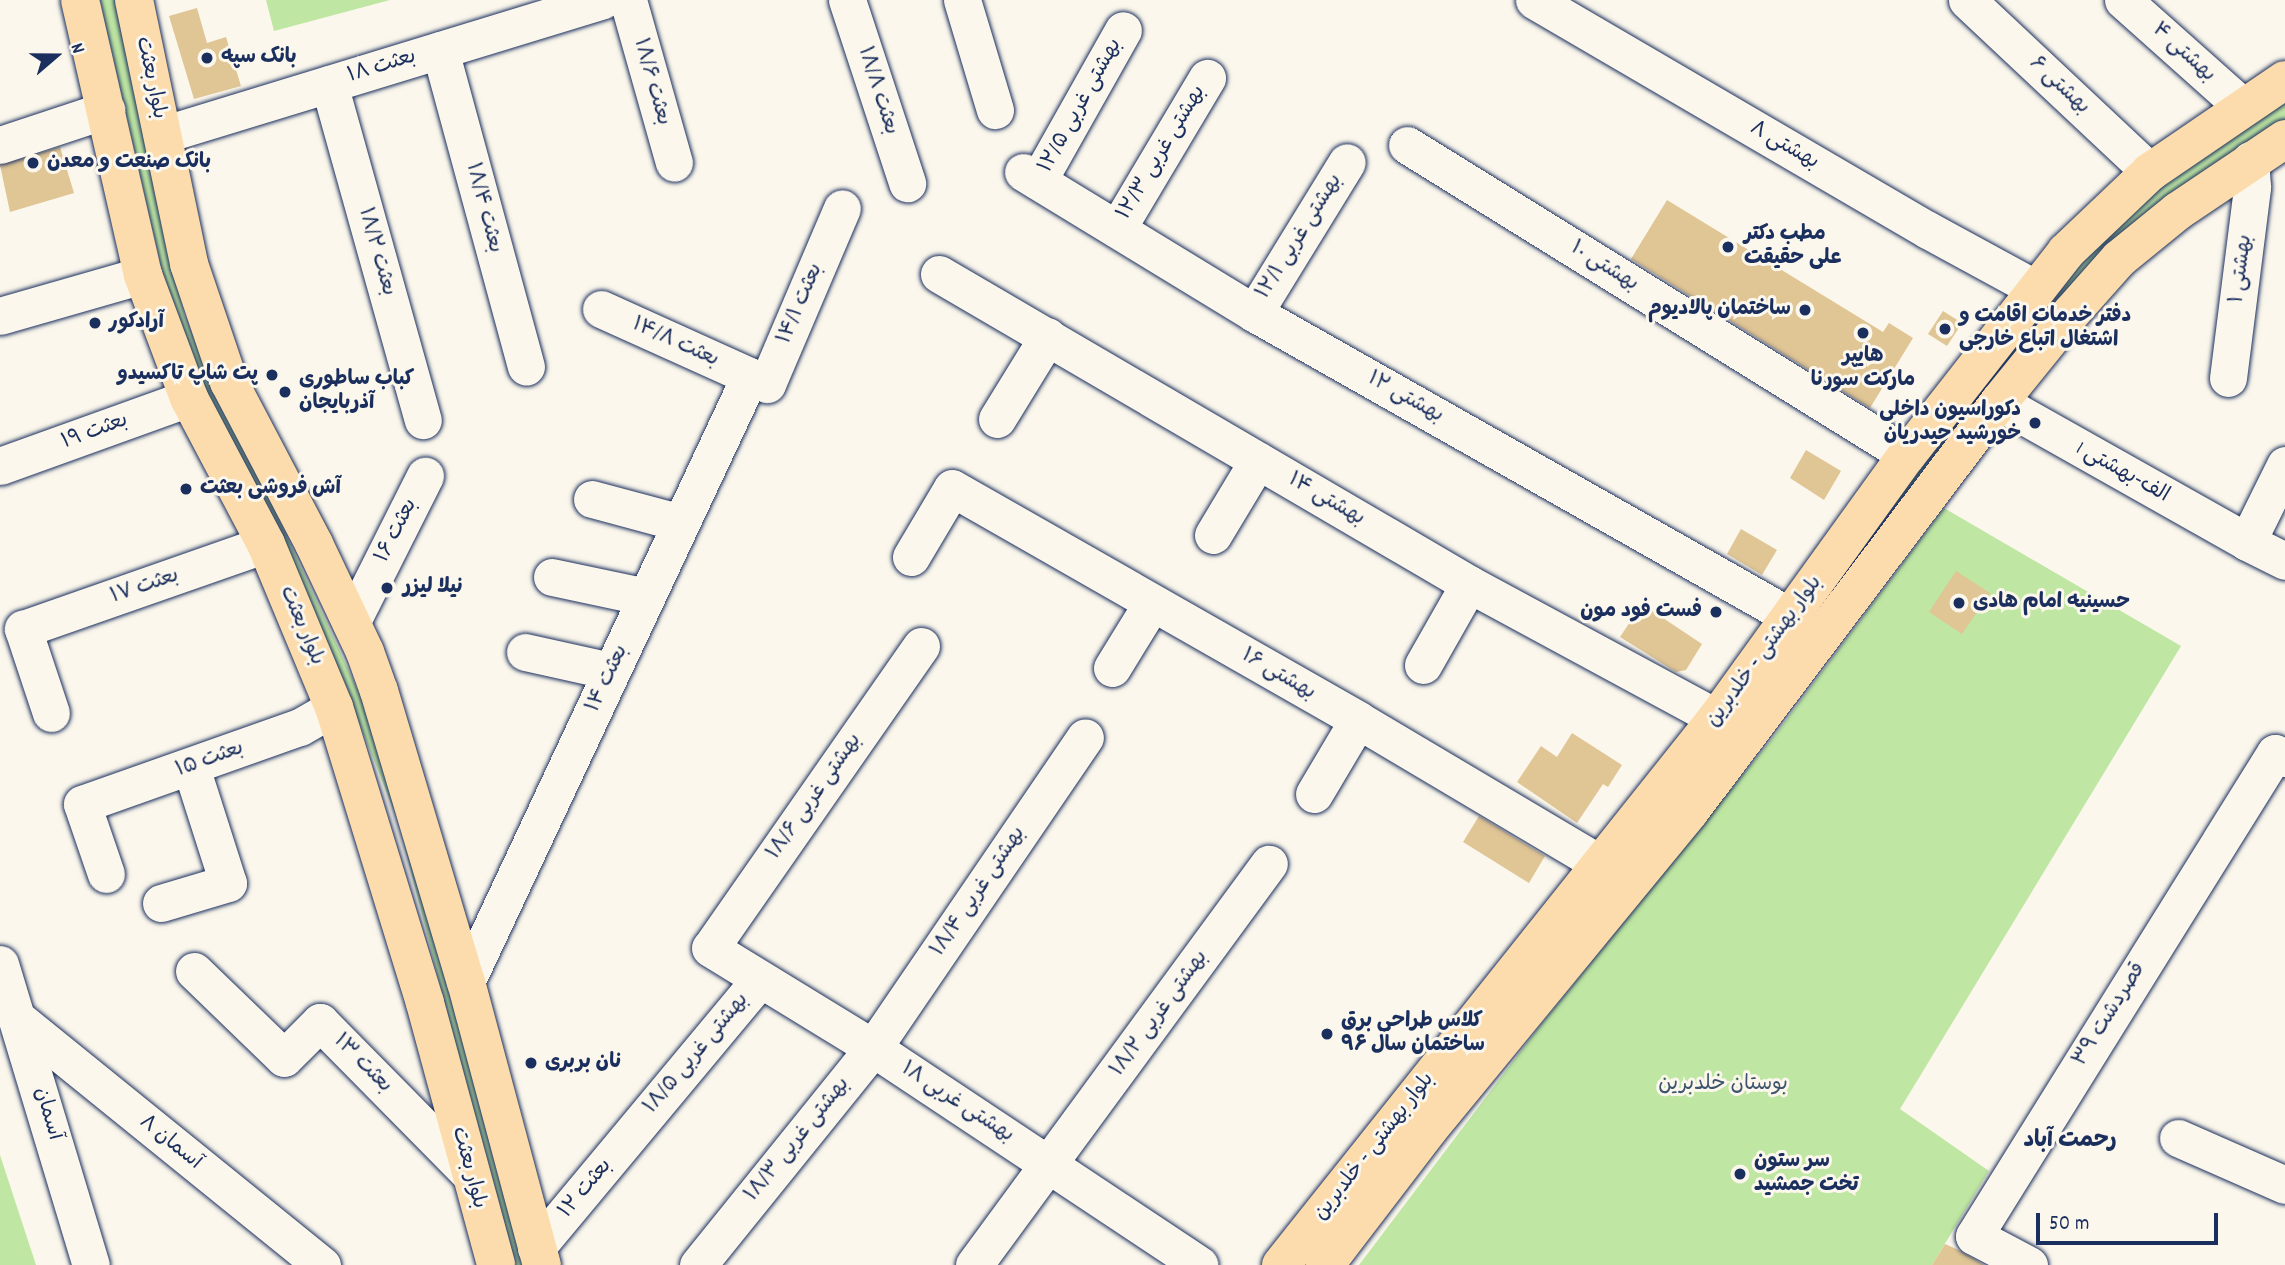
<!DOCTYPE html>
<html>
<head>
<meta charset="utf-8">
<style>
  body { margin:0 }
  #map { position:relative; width:2285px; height:1265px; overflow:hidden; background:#fbf7ec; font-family:Dekko,"Playpen Sans Arabic",sans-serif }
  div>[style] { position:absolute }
  .green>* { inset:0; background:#bfe6a2 }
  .building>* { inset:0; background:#e0c595 }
  .roads { filter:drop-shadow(0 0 2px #1b2f5e) drop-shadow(0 0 2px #1b2f5e) }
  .minor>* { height:37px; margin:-18.5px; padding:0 18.5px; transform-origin:18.5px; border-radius:18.5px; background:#fbf7ec }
  .major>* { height:38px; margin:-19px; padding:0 19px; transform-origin:19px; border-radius:19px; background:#fcdcac }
  .dots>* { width:19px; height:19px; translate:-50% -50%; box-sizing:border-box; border:4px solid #fbf7ec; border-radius:50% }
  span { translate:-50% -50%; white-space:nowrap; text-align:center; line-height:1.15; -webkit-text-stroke:6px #fbf7ec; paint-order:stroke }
  .street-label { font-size:21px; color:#1b2f5e }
  .poi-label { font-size:21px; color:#1b2f5e; font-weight:700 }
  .left { translate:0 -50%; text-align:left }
  .right { translate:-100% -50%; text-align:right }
  .park-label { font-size:21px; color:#3c546c }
  .neighbourhood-label { font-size:23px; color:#1b2f5e; font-weight:700 }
  .north { position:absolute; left:21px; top:21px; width:70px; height:70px; -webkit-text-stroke:5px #fbf7ec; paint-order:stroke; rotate:70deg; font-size:19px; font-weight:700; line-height:28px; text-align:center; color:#1b2f5e }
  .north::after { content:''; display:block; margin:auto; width:24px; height:32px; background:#1b2f5e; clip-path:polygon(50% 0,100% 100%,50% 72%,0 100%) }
  .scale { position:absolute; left:2036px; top:1213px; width:182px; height:32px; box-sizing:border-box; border:4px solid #1b2f5e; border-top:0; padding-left:9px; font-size:21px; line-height:24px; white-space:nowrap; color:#1b2f5e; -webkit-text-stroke:5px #fbf7ec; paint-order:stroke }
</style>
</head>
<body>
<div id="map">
  <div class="green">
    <div style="clip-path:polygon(100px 0,117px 0,184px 314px,373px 723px,410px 831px,526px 1265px,512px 1265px,398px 821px,312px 604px,217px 416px,168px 297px)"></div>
    <div style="clip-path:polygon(266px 0,390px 0,274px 31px)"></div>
    <div style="clip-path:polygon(2285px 98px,2285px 126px,2031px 340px,1882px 522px,1929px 443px,2106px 219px)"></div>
    <div style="clip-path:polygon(1944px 508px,2181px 646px,1900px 1109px,1989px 1171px,1932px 1265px,1359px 1265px,1539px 1027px,1774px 736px)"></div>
    <div style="clip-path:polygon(0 1155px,36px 1265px,0 1265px)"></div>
  </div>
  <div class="building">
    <div style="clip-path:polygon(197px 8px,207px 43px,226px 37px,241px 86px,194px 99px,169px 16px)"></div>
    <div style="clip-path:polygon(60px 147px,74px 193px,10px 212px,0 165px)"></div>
    <div style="clip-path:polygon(1667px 200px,1883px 332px,1889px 323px,1913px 338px,1870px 408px,1631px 259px)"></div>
    <div style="clip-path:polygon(1943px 311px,1962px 323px,1947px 346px,1928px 334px)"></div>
    <div style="clip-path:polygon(1806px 450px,1841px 471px,1824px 500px,1790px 478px)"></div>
    <div style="clip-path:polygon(1741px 529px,1777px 550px,1762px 575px,1727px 554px)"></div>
    <div style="clip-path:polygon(1956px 571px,1990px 593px,1962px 634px,1929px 612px)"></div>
    <div style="clip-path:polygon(1642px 604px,1702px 644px,1686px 670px,1676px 672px,1620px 637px)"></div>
    <div style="clip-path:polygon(1572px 733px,1622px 765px,1608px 787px,1603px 784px,1577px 823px,1517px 782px,1541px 746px,1557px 757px)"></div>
    <div style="clip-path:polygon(1479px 816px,1545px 856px,1529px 883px,1463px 842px)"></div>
    <div style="clip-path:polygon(1945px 1244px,1961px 1251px,1984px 1265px,1932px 1265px)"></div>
  </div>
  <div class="roads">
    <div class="minor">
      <div style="left:628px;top:0;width:169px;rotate:74.2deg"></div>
      <div style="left:847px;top:0;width:193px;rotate:71.8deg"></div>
      <div style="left:962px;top:0;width:115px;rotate:73.3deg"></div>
      <div style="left:1534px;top:0;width:456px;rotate:30.3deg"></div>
      <div style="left:1928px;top:230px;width:123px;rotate:28.6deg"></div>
      <div style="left:1967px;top:0;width:251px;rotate:43.2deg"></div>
      <div style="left:2123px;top:0;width:161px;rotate:41.7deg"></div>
      <div style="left:440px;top:50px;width:328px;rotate:74.8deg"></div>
      <div style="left:329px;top:84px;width:349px;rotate:74.4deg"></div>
      <div style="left:162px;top:135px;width:461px;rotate:-17deg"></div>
      <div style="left:0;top:145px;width:112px;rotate:-18.3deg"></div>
      <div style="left:1407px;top:145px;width:588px;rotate:31.8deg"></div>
      <div style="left:1023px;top:172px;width:271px;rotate:31.4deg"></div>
      <div style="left:1254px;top:313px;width:617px;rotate:29.51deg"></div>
      <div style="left:1038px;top:181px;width:173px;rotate:-60.6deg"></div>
      <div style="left:1117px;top:229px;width:176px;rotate:-59.2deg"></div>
      <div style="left:939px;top:274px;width:614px;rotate:30.32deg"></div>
      <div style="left:1469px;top:584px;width:282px;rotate:28.4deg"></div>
      <div style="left:601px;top:309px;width:182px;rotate:24.3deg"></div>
      <div style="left:767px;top:384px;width:191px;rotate:-66.9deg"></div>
      <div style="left:1254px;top:313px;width:177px;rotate:-58.4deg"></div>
      <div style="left:0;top:316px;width:149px;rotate:-16deg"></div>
      <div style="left:2228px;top:378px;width:193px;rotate:-82.8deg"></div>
      <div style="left:2252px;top:187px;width:27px;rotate:-94deg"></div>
      <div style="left:1999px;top:402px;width:285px;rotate:29.4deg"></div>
      <div style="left:2247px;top:542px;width:42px;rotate:26.6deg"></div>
      <div style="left:997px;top:419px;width:97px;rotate:-58.4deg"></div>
      <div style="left:0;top:466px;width:201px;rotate:-19.8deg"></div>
      <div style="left:592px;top:499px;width:92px;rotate:15.1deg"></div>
      <div style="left:1213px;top:535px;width:87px;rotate:-59deg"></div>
      <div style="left:2247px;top:542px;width:86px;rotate:-63.7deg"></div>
      <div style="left:911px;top:557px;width:80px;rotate:-59.3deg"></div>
      <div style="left:952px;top:488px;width:468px;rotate:29.7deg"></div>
      <div style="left:1358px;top:720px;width:284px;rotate:30.7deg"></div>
      <div style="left:552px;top:577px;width:96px;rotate:12deg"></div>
      <div style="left:351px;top:623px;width:165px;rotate:-63.3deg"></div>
      <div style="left:921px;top:646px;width:368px;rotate:124.9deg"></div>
      <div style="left:710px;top:948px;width:191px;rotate:31.5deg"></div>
      <div style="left:873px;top:1048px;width:392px;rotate:33.6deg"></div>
      <div style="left:525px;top:652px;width:88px;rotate:12.5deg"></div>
      <div style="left:1423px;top:665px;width:93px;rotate:-60.4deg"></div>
      <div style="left:1112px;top:668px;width:76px;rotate:-58.4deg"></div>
      <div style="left:51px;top:713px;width:89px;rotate:-108.4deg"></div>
      <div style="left:23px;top:629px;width:257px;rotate:-19.3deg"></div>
      <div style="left:1314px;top:794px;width:86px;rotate:-59.3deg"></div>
      <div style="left:106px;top:874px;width:74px;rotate:-108.9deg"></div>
      <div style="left:82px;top:804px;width:231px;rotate:-19.5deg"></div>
      <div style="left:300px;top:727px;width:39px;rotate:-30deg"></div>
      <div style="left:161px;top:903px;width:70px;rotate:-16.6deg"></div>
      <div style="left:228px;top:883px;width:122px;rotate:-107.7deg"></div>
      <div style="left:0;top:964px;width:314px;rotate:73.2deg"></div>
      <div style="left:194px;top:971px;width:125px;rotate:44deg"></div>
      <div style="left:284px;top:1058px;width:51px;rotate:-45deg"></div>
      <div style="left:320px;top:1022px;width:211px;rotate:45.4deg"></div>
      <div style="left:466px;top:982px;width:669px;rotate:-64.89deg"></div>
      <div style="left:19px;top:1020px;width:390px;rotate:39deg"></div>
      <div style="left:2178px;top:1138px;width:117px;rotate:23.7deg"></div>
      <div style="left:536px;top:1248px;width:349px;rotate:-50.2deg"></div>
      <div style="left:698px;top:1265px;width:279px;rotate:-51.1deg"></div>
      <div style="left:873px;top:1048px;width:376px;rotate:-55.7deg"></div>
      <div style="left:974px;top:1265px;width:498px;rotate:-53.7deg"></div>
      <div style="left:2029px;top:1265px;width:62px;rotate:-152.2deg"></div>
      <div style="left:1974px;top:1236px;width:569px;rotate:-58.07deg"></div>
      <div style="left:2275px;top:753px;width:11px;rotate:27deg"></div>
    </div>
    <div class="major">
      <div style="left:80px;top:0;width:282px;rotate:77.1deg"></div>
      <div style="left:143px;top:275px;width:131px;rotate:69.5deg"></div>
      <div style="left:189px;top:398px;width:165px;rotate:62.2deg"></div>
      <div style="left:266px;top:544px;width:177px;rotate:67.4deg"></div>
      <div style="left:334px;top:707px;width:310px;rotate:72.9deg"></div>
      <div style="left:425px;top:1003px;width:271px;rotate:74.8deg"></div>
      <div style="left:134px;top:0;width:270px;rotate:78.2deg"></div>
      <div style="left:189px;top:264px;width:125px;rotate:71.3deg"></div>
      <div style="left:229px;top:382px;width:183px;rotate:62.3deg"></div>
      <div style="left:314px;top:544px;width:119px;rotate:64.7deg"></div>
      <div style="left:365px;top:652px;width:41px;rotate:70.3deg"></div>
      <div style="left:379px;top:691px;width:304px;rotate:73.4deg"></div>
      <div style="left:466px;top:982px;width:293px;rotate:75deg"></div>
      <div style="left:1281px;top:1265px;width:700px;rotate:-51.44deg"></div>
      <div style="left:1717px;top:718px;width:324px;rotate:-54.2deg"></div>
      <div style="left:1907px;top:455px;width:258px;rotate:-51.9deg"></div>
      <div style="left:2066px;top:252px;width:116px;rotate:-43.6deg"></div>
      <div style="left:2150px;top:172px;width:163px;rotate:-34.3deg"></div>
      <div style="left:1325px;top:1265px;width:171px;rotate:-52.6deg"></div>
      <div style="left:1429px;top:1129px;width:411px;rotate:-50.6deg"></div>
      <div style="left:1690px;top:811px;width:513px;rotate:-52.93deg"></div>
      <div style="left:1999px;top:402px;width:116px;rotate:-51deg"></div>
      <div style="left:2072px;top:312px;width:71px;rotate:-48.4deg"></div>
      <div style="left:2119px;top:259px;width:76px;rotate:-39.1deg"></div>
      <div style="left:2178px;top:211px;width:129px;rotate:-33.9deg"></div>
    </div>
  </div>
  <div class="dots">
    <div style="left:207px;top:58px;background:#1b2f5e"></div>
    <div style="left:33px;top:163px;background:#1b2f5e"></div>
    <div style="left:1728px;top:247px;background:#1b2f5e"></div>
    <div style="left:1805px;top:310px;background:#1b2f5e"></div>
    <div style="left:95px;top:323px;background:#1b2f5e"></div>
    <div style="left:1945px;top:329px;background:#1b2f5e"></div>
    <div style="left:1863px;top:333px;background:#1b2f5e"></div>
    <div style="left:272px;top:375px;background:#1b2f5e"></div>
    <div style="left:285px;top:392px;background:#1b2f5e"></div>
    <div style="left:2035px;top:423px;background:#1b2f5e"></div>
    <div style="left:186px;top:489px;background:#1b2f5e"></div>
    <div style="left:387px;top:588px;background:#1b2f5e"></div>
    <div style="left:1959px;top:603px;background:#1b2f5e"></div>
    <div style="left:1716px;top:612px;background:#1b2f5e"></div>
    <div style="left:1327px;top:1034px;background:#1b2f5e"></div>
    <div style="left:531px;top:1063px;background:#1b2f5e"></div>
    <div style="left:1740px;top:1174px;background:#1b2f5e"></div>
  </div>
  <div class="street-label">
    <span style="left:2183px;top:53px;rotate:42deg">۴ بهشتی</span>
    <span style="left:382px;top:67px;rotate:-17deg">بعثت ۱۸</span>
    <span style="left:150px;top:78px;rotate:78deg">بلوار بعثت</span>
    <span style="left:651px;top:82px;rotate:74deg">۱۸/۶ بعثت</span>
    <span style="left:2059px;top:86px;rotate:43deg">۶ بهشتی</span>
    <span style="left:877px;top:91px;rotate:72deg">۱۸/۸ بعثت</span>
    <span style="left:1081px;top:106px;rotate:-61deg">۱۲/۵ بهشتی غربی</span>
    <span style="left:1784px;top:146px;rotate:30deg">۸ بهشتی</span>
    <span style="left:1162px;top:153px;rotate:-59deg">۱۲/۳ بهشتی غربی</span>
    <span style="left:483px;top:208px;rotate:75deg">۱۸/۴ بعثت</span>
    <span style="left:1300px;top:237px;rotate:-58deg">۱۲/۱ بهشتی غربی</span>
    <span style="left:376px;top:252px;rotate:74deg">۱۸/۲ بعثت</span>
    <span style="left:1604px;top:267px;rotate:32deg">۱۰ بهشتی</span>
    <span style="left:2242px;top:269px;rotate:-83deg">۱ بهشتی</span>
    <span style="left:801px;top:304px;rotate:-67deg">۱۴/۱ بعثت</span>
    <span style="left:675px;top:343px;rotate:24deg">۱۴/۸ بعثت</span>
    <span style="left:1405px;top:398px;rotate:29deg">۱۲ بهشتی</span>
    <span style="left:95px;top:432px;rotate:-20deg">بعثت ۱۹</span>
    <span style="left:2122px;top:473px;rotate:29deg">1 الف-بهشتی</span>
    <span style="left:1326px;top:500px;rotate:30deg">۱۴ بهشتی</span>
    <span style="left:397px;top:531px;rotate:-63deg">بعثت ۱۶</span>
    <span style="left:145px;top:587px;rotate:-19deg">بعثت ۱۷</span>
    <span style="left:301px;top:626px;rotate:67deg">بلوار بعثت</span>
    <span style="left:1765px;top:652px;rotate:-54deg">بلوار بهشتی - خلدبرین</span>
    <span style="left:1278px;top:675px;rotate:30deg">۱۶ بهشتی</span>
    <span style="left:608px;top:679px;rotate:-65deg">بعثت ۱۴</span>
    <span style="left:210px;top:760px;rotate:-20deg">بعثت ۱۵</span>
    <span style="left:815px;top:797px;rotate:-55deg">بهشتی غربی ۱۸/۶</span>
    <span style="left:979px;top:892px;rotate:-56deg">بهشتی غربی ۱۸/۴</span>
    <span style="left:1160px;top:1014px;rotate:-54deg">بهشتی غربی ۱۸/۲</span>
    <span style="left:2110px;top:1015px;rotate:-58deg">قصردشت ۳۹</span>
    <span style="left:697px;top:1054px;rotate:-50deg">بهشتی غربی ۱۸/۵</span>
    <span style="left:362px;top:1064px;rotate:45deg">۱۳ بعثت</span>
    <span style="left:957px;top:1103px;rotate:33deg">بهشتی غربی ۱۸</span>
    <span style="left:47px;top:1114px;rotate:74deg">آسمان</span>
    <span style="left:798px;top:1140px;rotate:-51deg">بهشتی غربی ۱۸/۳</span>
    <span style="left:170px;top:1143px;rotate:39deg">۸ آسمان</span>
    <span style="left:1375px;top:1147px;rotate:-52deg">بلوار بهشتی - خلدبرین</span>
    <span style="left:468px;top:1168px;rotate:75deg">بلوار بعثت</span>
    <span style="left:586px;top:1189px;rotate:-50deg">۱۲ بعثت</span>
  </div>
  <div class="poi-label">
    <span class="left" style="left:221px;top:58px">بانک سپه</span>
    <span class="left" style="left:47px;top:163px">بانک صنعت و معدن</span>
    <span class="left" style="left:1744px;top:247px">مطب دکتر<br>علی حقیقت</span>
    <span class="right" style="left:1791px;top:310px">ساختمان پالادیوم</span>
    <span class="left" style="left:1959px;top:329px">دفتر خدمات اقامت و<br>اشتغال اتباع خارجی</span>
    <span class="left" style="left:109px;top:323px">آرادکور</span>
    <span style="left:1863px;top:369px">هایپر<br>مارکت سورنا</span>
    <span class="right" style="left:258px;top:375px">پت شاپ تاکسیدو</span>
    <span class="left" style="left:299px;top:392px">کباب ساطوری<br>آذربایجان</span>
    <span class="right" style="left:2021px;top:423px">دکوراسیون داخلی<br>خورشید حیدریان</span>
    <span class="left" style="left:200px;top:489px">آش فروشی بعثت</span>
    <span class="left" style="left:403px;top:588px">نیلا لیزر</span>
    <span class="left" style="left:1973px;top:603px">حسینیه امام هادی</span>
    <span class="right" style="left:1702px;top:612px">فست فود مون</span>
    <span class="left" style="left:1341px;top:1034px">کلاس طراحی برق<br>ساختمان سال ۹۶</span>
    <span class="left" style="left:545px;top:1063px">نان بربری</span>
    <span class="left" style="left:1754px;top:1174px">سر ستون<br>تخت جمشید</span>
  </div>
  <div class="park-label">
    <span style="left:1723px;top:1085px">بوستان خلدبرین</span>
  </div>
  <div class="neighbourhood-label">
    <span style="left:2070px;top:1142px">رحمت آباد</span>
  </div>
  <div class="north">N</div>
  <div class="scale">50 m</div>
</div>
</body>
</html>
